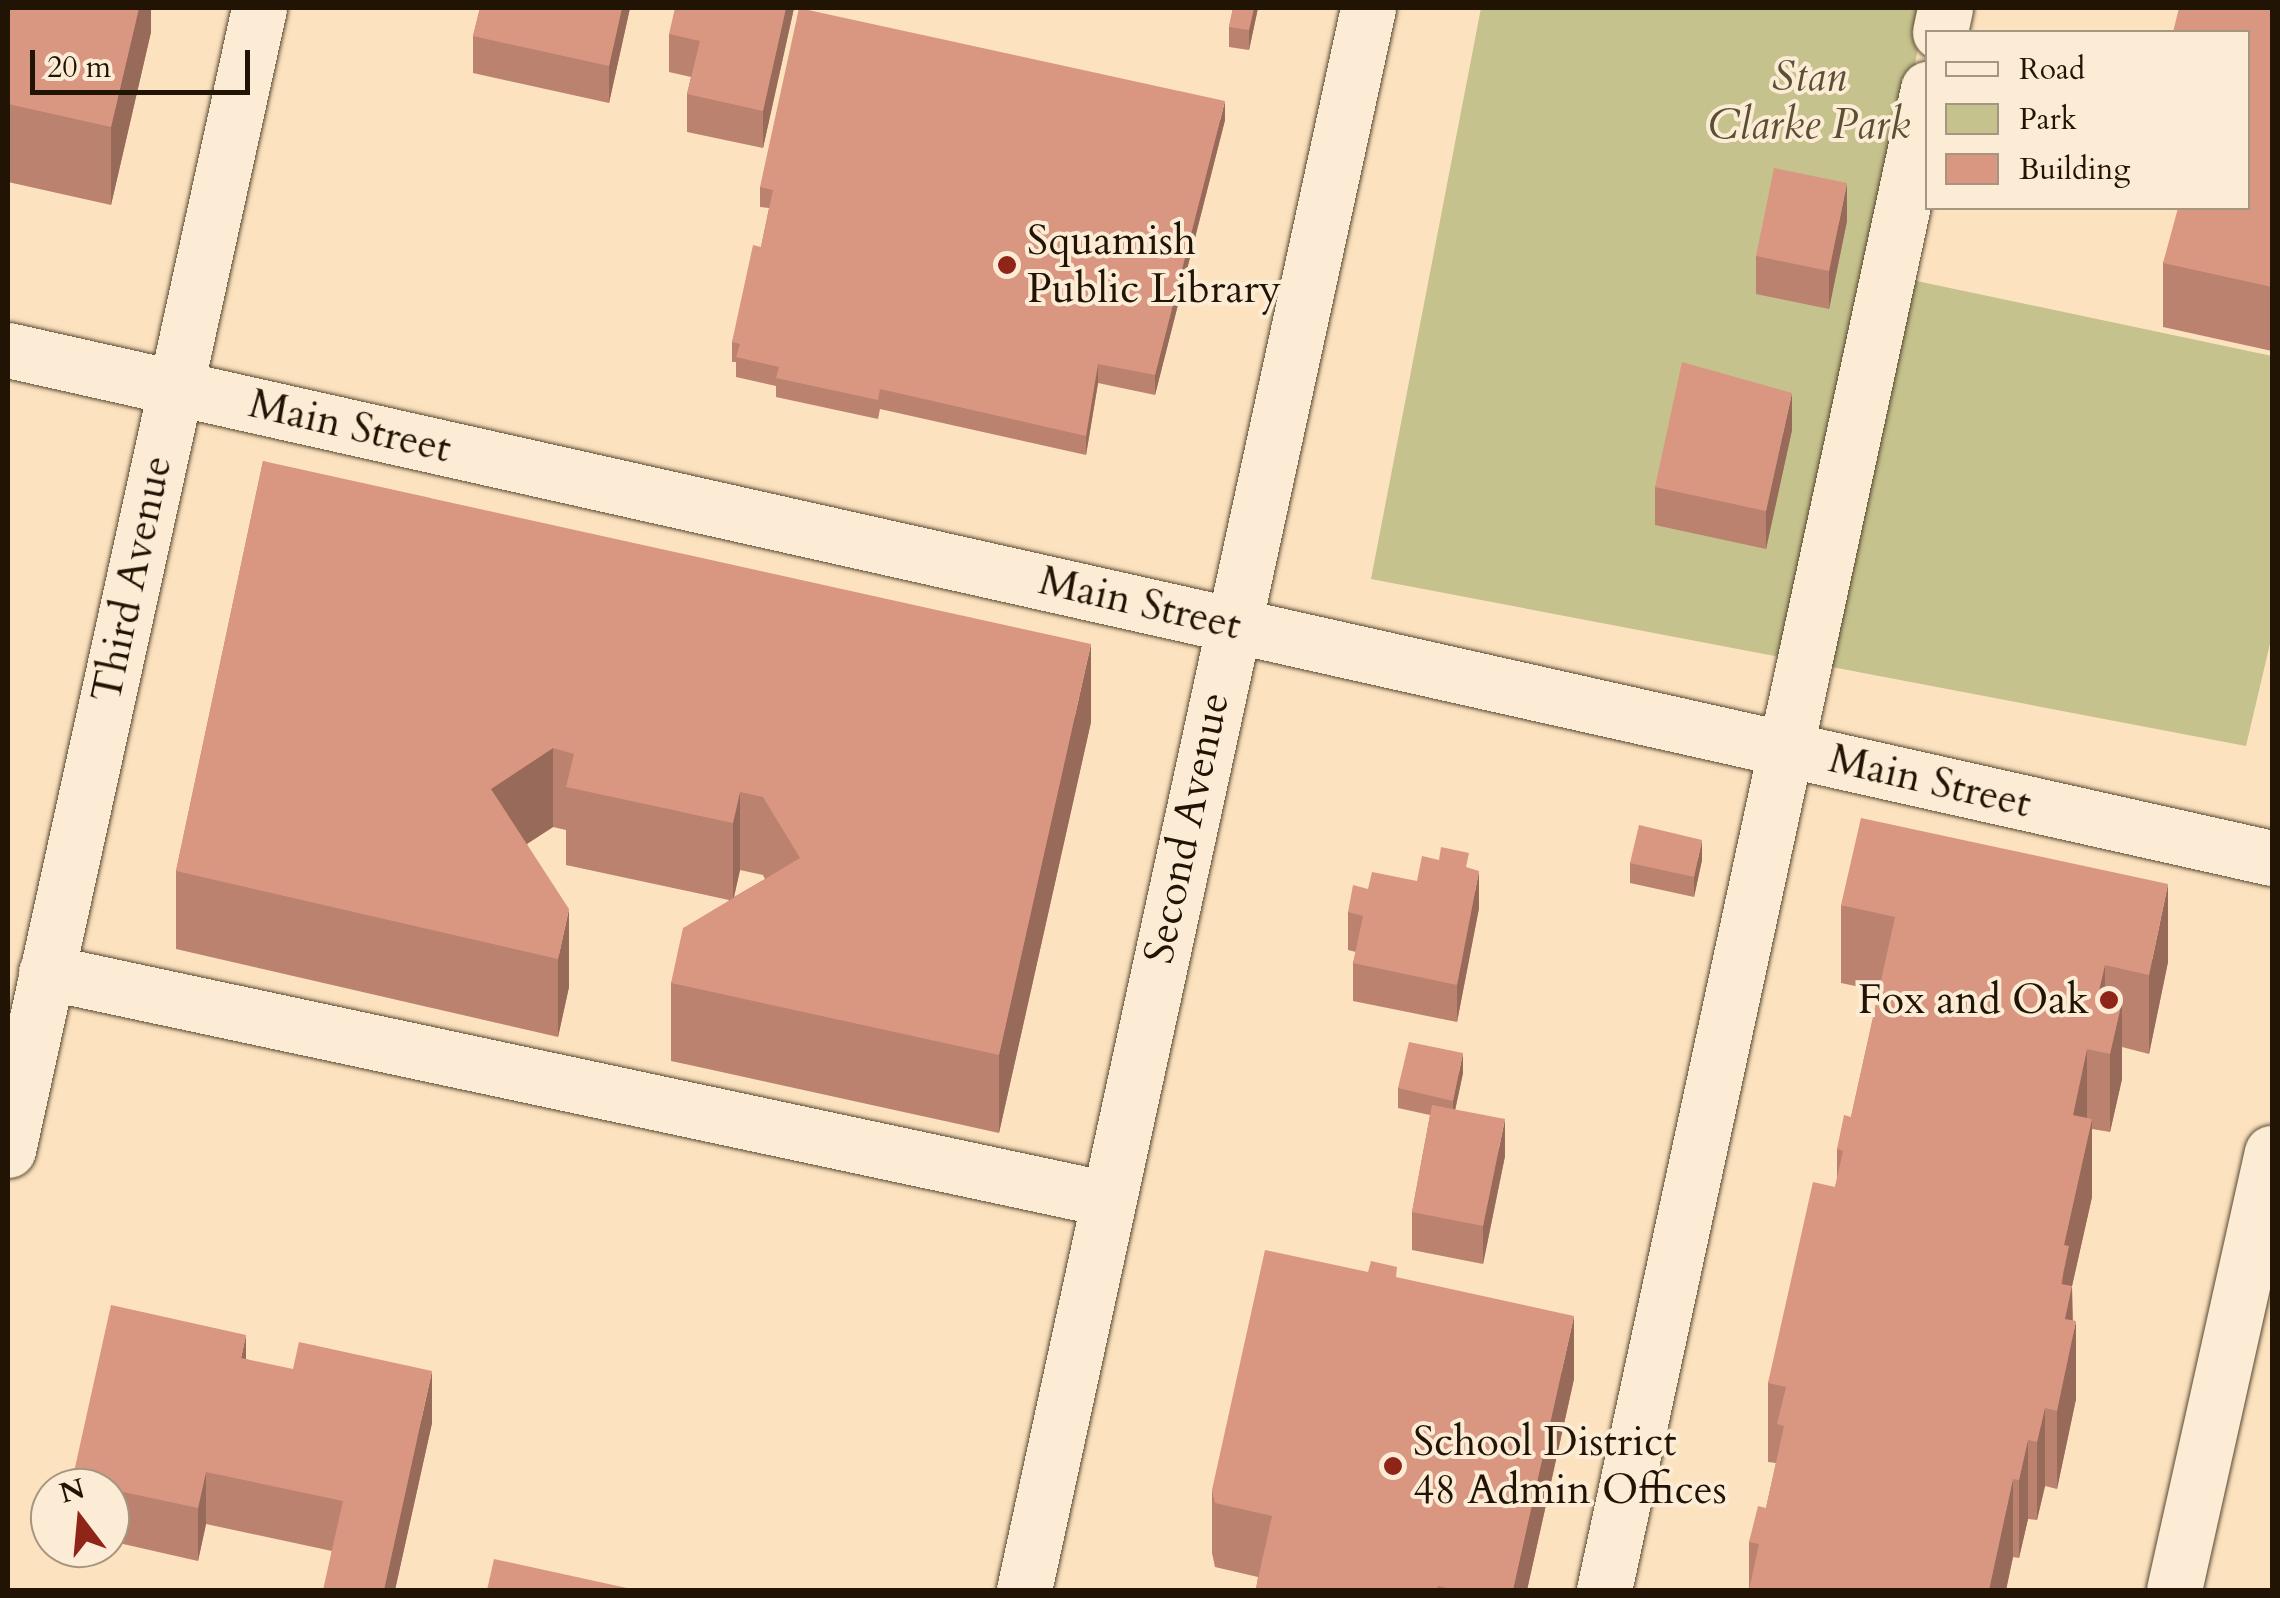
<!DOCTYPE html>
<html>
<head>
<meta charset="utf-8">
<style>
  body { margin:0 }
  #map { position:relative; width:2280px; height:1598px; overflow:hidden; background:#fce2be; font-family:Cardo,serif }
  div>[style] { position:absolute }
  .green>* { inset:0; background:#c5c28d }
  .roads { filter:drop-shadow(0 0 2px #584832) drop-shadow(0 0 2px #584832) }
  .minor>* { height:55px; margin:-27.5px; padding:0 27.5px; transform-origin:27.5px; border-radius:27.5px; background:#fdecd5 }
  .wall>* { inset:0; background:#bb826f }
  .shaded-wall>* { inset:0; background:#986a5a }
  .building>* { inset:0; background:#d99781 }
  .dots>* { width:28px; height:28px; translate:-50% -50%; box-sizing:border-box; border:5px solid #fdecd5; border-radius:50% }
  span { translate:-50% -50%; white-space:nowrap; text-align:center; line-height:1.15; -webkit-text-stroke:8px #fdecd5; paint-order:stroke }
  .park-label { font-size:42px; color:#5a5134; font-style:italic }
  .poi-label { font-size:42px; color:#211404 }
  .left { translate:0 -50%; text-align:left }
  .right { translate:-100% -50%; text-align:right }
  .street-label { font-size:42px; color:#211404 }
  .frame { position:absolute; inset:0; border:10px solid #211404; pointer-events:none }
  .legend { position:absolute; left:1925px; top:30px; width:325px; height:180px; box-sizing:border-box; background:#fdecd5; border:2px solid #a59681; margin:0; padding:12px 18px; list-style:none; font-size:30px; color:#211404 }
  .legend li { display:flex; align-items:center; gap:20px; height:50px }
  .legend b { width:50px; border:2px solid #a59681 }
  .north { position:absolute; left:30px; top:1468px; width:100px; height:100px; box-sizing:border-box; background:#fdecd5; border:2px solid #a59681; border-radius:50%; rotate:344deg; font-size:28px; font-weight:700; line-height:40px; text-align:center; color:#211404 }
  .north::after { content:''; display:block; margin:auto; width:35px; height:45px; background:#8f2418; clip-path:polygon(50% 0,100% 100%,50% 72%,0 100%) }
  .scale { position:absolute; left:30px; top:50px; width:220px; height:45px; box-sizing:border-box; border:5px solid #211404; border-top:0; padding-left:12px; font-size:30px; line-height:35px; white-space:nowrap; color:#211404; -webkit-text-stroke:8px #fdecd5; paint-order:stroke }
</style>
</head>
<body>
<div id="map">
  <div class="green">
    <div style="clip-path:polygon(1481px 8px,1926px 8px,1874px 272px,2272px 356px,2272px 635px,2246px 746px,1371px 579px)"></div>
  </div>
  <div class="roads">
    <div class="minor">
      <div style="left:1940px;top:32px;width:25px;rotate:-78deg"></div>
      <div style="left:8px;top:350px;width:2320px;rotate:12.65deg"></div>
      <div style="left:46px;top:972px;width:1086px;rotate:12.07deg"></div>
      <div style="left:8px;top:1150px;width:1169px;rotate:-77.6deg"></div>
      <div style="left:1024px;top:1590px;width:1619px;rotate:-77.73deg"></div>
      <div style="left:1604px;top:1590px;width:1536px;rotate:-77.82deg"></div>
      <div style="left:2174px;top:1590px;width:448px;rotate:-77.4deg"></div>
    </div>
  </div>
  <div class="wall">
    <div style="clip-path:polygon(8px 8px,151px 8px,151px 32px,111px 205px,8px 182px)"></div>
    <div style="clip-path:polygon(480px 8px,630px 8px,609px 103px,473px 73px,473px 36px)"></div>
    <div style="clip-path:polygon(794px 8px,763px 148px,687px 132px,687px 94px,691px 77px,669px 72px,669px 34px)"></div>
    <div style="clip-path:polygon(1233px 8px,1258px 8px,1249px 50px,1229px 47px,1229px 27px)"></div>
    <div style="clip-path:polygon(2272px 8px,2272px 351px,2163px 327px,2163px 263px,2248px 32px)"></div>
    <div style="clip-path:polygon(1225px 120px,1155px 395px,1098px 383px,1086px 455px,880px 409px,878px 419px,776px 397px,776px 386px,736px 377px,736px 362px,732px 362px,732px 342px,761px 247px,769px 208px,760px 207px,760px 187px)"></div>
    <div style="clip-path:polygon(1847px 221px,1829px 309px,1756px 294px,1756px 256px)"></div>
    <div style="clip-path:polygon(1792px 430px,1766px 549px,1655px 525px,1655px 487px)"></div>
    <div style="clip-path:polygon(evenodd,263px 461px,1091px 722px,999px 1133px,671px 1061px,671px 983px,729px 900px,566px 865px,566px 830px,553px 827px,527px 844px,569px 987px,558px 1037px,176px 949px,176px 871px,263px 461px,740px 870px,763px 875px,765px 879px,734px 897px,740px 870px)"></div>
    <div style="clip-path:polygon(1702px 860px,1694px 897px,1630px 883px,1630px 863px)"></div>
    <div style="clip-path:polygon(1469px 868px,1479px 908px,1457px 1022px,1353px 1001px,1353px 963px,1356px 952px,1348px 950px,1348px 912px,1368px 889px,1417px 881px)"></div>
    <div style="clip-path:polygon(1841px 905px,2168px 962px,2149px 1054px,2122px 1047px,2122px 1079px,2110px 1132px,2092px 1129px,2092px 1197px,2072px 1286px,2076px 1399px,2057px 1489px,2045px 1486px,2037px 1520px,2028px 1519px,2019px 1558px,2013px 1557px,2006px 1590px,1749px 1590px,1749px 1542px,1766px 1508px,1776px 1463px,1768px 1462px,1768px 1383px,1835px 1187px,1837px 1179px,1837px 1149px,1851px 1117px,1879px 991px,1841px 983px)"></div>
    <div style="clip-path:polygon(1463px 1073px,1455px 1110px,1505px 1156px,1483px 1264px,1412px 1250px,1412px 1212px,1430px 1115px,1398px 1108px,1398px 1088px)"></div>
    <div style="clip-path:polygon(1397px 1278px,1574px 1379px,1527px 1590px,1256px 1590px,1258px 1577px,1215px 1567px,1212px 1553px,1212px 1490px)"></div>
    <div style="clip-path:polygon(246px 1359px,432px 1423px,395px 1590px,324px 1590px,332px 1551px,206px 1524px,198px 1561px,110px 1541px,110px 1488px,72px 1488px,72px 1481px)"></div>
  </div>
  <div class="shaded-wall">
    <div style="clip-path:polygon(139px 8px,151px 8px,151px 32px,111px 205px,111px 127px)"></div>
    <div style="clip-path:polygon(622px 8px,630px 8px,609px 103px,609px 66px)"></div>
    <div style="clip-path:polygon(786px 8px,794px 8px,763px 148px,763px 111px)"></div>
    <div style="clip-path:polygon(1254px 8px,1258px 8px,1249px 50px,1249px 30px)"></div>
    <div style="clip-path:polygon(1225px 101px,1225px 120px,1155px 395px,1155px 375px)"></div>
    <div style="clip-path:polygon(1847px 183px,1847px 221px,1829px 309px,1829px 271px)"></div>
    <div style="clip-path:polygon(1098px 364px,1098px 383px,1086px 455px,1086px 436px)"></div>
    <div style="clip-path:polygon(1792px 393px,1792px 430px,1766px 549px,1766px 511px)"></div>
    <div style="clip-path:polygon(1091px 644px,1091px 722px,999px 1133px,999px 1055px)"></div>
    <div style="clip-path:polygon(553px 748px,553px 827px,491px 867px,491px 789px)"></div>
    <div style="clip-path:polygon(740px 792px,740px 870px,733px 901px,733px 823px)"></div>
    <div style="clip-path:polygon(1702px 840px,1702px 860px,1694px 897px,1694px 877px)"></div>
    <div style="clip-path:polygon(1479px 871px,1479px 908px,1457px 1022px,1457px 985px)"></div>
    <div style="clip-path:polygon(2168px 884px,2168px 962px,2149px 1054px,2149px 975px)"></div>
    <div style="clip-path:polygon(569px 909px,569px 987px,558px 1037px,558px 959px)"></div>
    <div style="clip-path:polygon(2105px 965px,2105px 1043px,2098px 995px)"></div>
    <div style="clip-path:polygon(2122px 1001px,2122px 1079px,2110px 1132px,2110px 1054px)"></div>
    <div style="clip-path:polygon(2087px 1049px,2087px 1127px,2073px 1115px)"></div>
    <div style="clip-path:polygon(1463px 1053px,1463px 1073px,1453px 1120px,1453px 1101px)"></div>
    <div style="clip-path:polygon(1505px 1119px,1505px 1156px,1483px 1264px,1483px 1226px)"></div>
    <div style="clip-path:polygon(2092px 1119px,2092px 1197px,2072px 1286px,2072px 1339px,2076px 1321px,2076px 1399px,2057px 1489px,2057px 1411px,2064px 1245px)"></div>
    <div style="clip-path:polygon(1574px 1316px,1574px 1379px,1527px 1590px,1513px 1590px)"></div>
    <div style="clip-path:polygon(246px 1335px,246px 1387px,241px 1358px)"></div>
    <div style="clip-path:polygon(432px 1371px,432px 1423px,395px 1590px,384px 1590px)"></div>
    <div style="clip-path:polygon(2045px 1408px,2045px 1486px,2037px 1520px,2037px 1442px)"></div>
    <div style="clip-path:polygon(2028px 1440px,2028px 1519px,2019px 1558px,2019px 1480px)"></div>
    <div style="clip-path:polygon(206px 1472px,206px 1524px,198px 1561px,198px 1508px)"></div>
    <div style="clip-path:polygon(2013px 1479px,2013px 1557px,2006px 1590px,1989px 1590px)"></div>
  </div>
  <div class="building">
    <div style="clip-path:polygon(8px 8px,139px 8px,111px 127px,8px 104px)"></div>
    <div style="clip-path:polygon(480px 8px,622px 8px,609px 66px,473px 36px)"></div>
    <div style="clip-path:polygon(675px 8px,786px 8px,763px 111px,687px 94px,700px 41px,669px 34px)"></div>
    <div style="clip-path:polygon(799px 8px,1225px 101px,1155px 375px,1098px 364px,1086px 436px,880px 389px,878px 400px,776px 378px,779px 367px,736px 357px,740px 344px,732px 342px,753px 245px,761px 247px,773px 190px,760px 187px)"></div>
    <div style="clip-path:polygon(1233px 8px,1254px 8px,1249px 30px,1229px 27px)"></div>
    <div style="clip-path:polygon(2179px 8px,2272px 8px,2272px 287px,2163px 263px,2178px 208px,2248px 208px,2248px 32px,2173px 32px)"></div>
    <div style="clip-path:polygon(1774px 168px,1847px 183px,1829px 271px,1756px 256px)"></div>
    <div style="clip-path:polygon(1682px 362px,1792px 393px,1766px 511px,1655px 487px)"></div>
    <div style="clip-path:polygon(263px 461px,1091px 644px,999px 1055px,671px 983px,683px 928px,800px 858px,763px 797px,740px 792px,733px 823px,566px 787px,574px 754px,553px 748px,491px 789px,569px 909px,558px 959px,176px 871px)"></div>
    <div style="clip-path:polygon(1861px 818px,2168px 884px,2149px 975px,2105px 965px,2098px 995px,2122px 1001px,2110px 1054px,2087px 1049px,2073px 1115px,2092px 1119px,2064px 1245px,2069px 1246px,2061px 1284px,2072px 1286px,2065px 1319px,2076px 1321px,2057px 1411px,2045px 1408px,2037px 1442px,2028px 1440px,2019px 1480px,2013px 1479px,1989px 1590px,1749px 1590px,1759px 1544px,1749px 1542px,1758px 1506px,1766px 1508px,1784px 1426px,1777px 1424px,1786px 1387px,1768px 1383px,1813px 1182px,1835px 1187px,1843px 1151px,1837px 1149px,1844px 1115px,1851px 1117px,1895px 917px,1841px 905px)"></div>
    <div style="clip-path:polygon(1639px 825px,1702px 840px,1694px 877px,1630px 863px)"></div>
    <div style="clip-path:polygon(1441px 847px,1469px 853px,1466px 867px,1479px 871px,1457px 985px,1353px 963px,1363px 916px,1348px 912px,1353px 885px,1368px 889px,1372px 872px,1417px 881px,1422px 856px,1439px 860px)"></div>
    <div style="clip-path:polygon(1409px 1042px,1463px 1053px,1453px 1101px,1398px 1088px)"></div>
    <div style="clip-path:polygon(1432px 1105px,1505px 1119px,1483px 1226px,1412px 1212px)"></div>
    <div style="clip-path:polygon(1265px 1250px,1368px 1272px,1371px 1261px,1397px 1267px,1396px 1277px,1574px 1316px,1513px 1590px,1458px 1590px,1438px 1586px,1436px 1590px,1268px 1590px,1256px 1588px,1272px 1516px,1215px 1503px,1212px 1490px)"></div>
    <div style="clip-path:polygon(111px 1305px,246px 1335px,241px 1358px,293px 1369px,299px 1342px,432px 1371px,384px 1590px,323px 1590px,343px 1501px,206px 1472px,198px 1508px,72px 1481px)"></div>
    <div style="clip-path:polygon(494px 1559px,636px 1590px,487px 1590px)"></div>
  </div>
  <div class="dots">
    <div style="left:1007px;top:265px;background:#8f2418"></div>
    <div style="left:2109px;top:1000px;background:#8f2418"></div>
    <div style="left:1393px;top:1466px;background:#8f2418"></div>
  </div>
  <div class="park-label">
    <span style="left:1809px;top:101px">Stan<br>Clarke Park</span>
  </div>
  <div class="poi-label">
    <span class="left" style="left:1027px;top:265px">Squamish<br>Public Library</span>
    <span class="right" style="left:2089px;top:1000px">Fox and Oak</span>
    <span class="left" style="left:1413px;top:1466px">School District<br>48 Admin Offices</span>
  </div>
  <div class="street-label">
    <span style="left:350px;top:426px;rotate:13deg">Main Street</span>
    <span style="left:132px;top:579px;rotate:-78deg">Third Avenue</span>
    <span style="left:1140px;top:603px;rotate:13deg">Main Street</span>
    <span style="left:1930px;top:781px;rotate:13deg">Main Street</span>
    <span style="left:1187px;top:828px;rotate:-78deg">Second Avenue</span>
  </div>
  <div class="frame"></div>
  <ul class="legend">
  <li><b style="height:12px;background:#fdecd5"></b>Road</li>
  <li><b style="height:28px;background:#c5c28d"></b>Park</li>
  <li><b style="height:28px;background:#d99781"></b>Building</li>
  </ul>
  <div class="north">N</div>
  <div class="scale">20 m</div>
</div>
</body>
</html>
